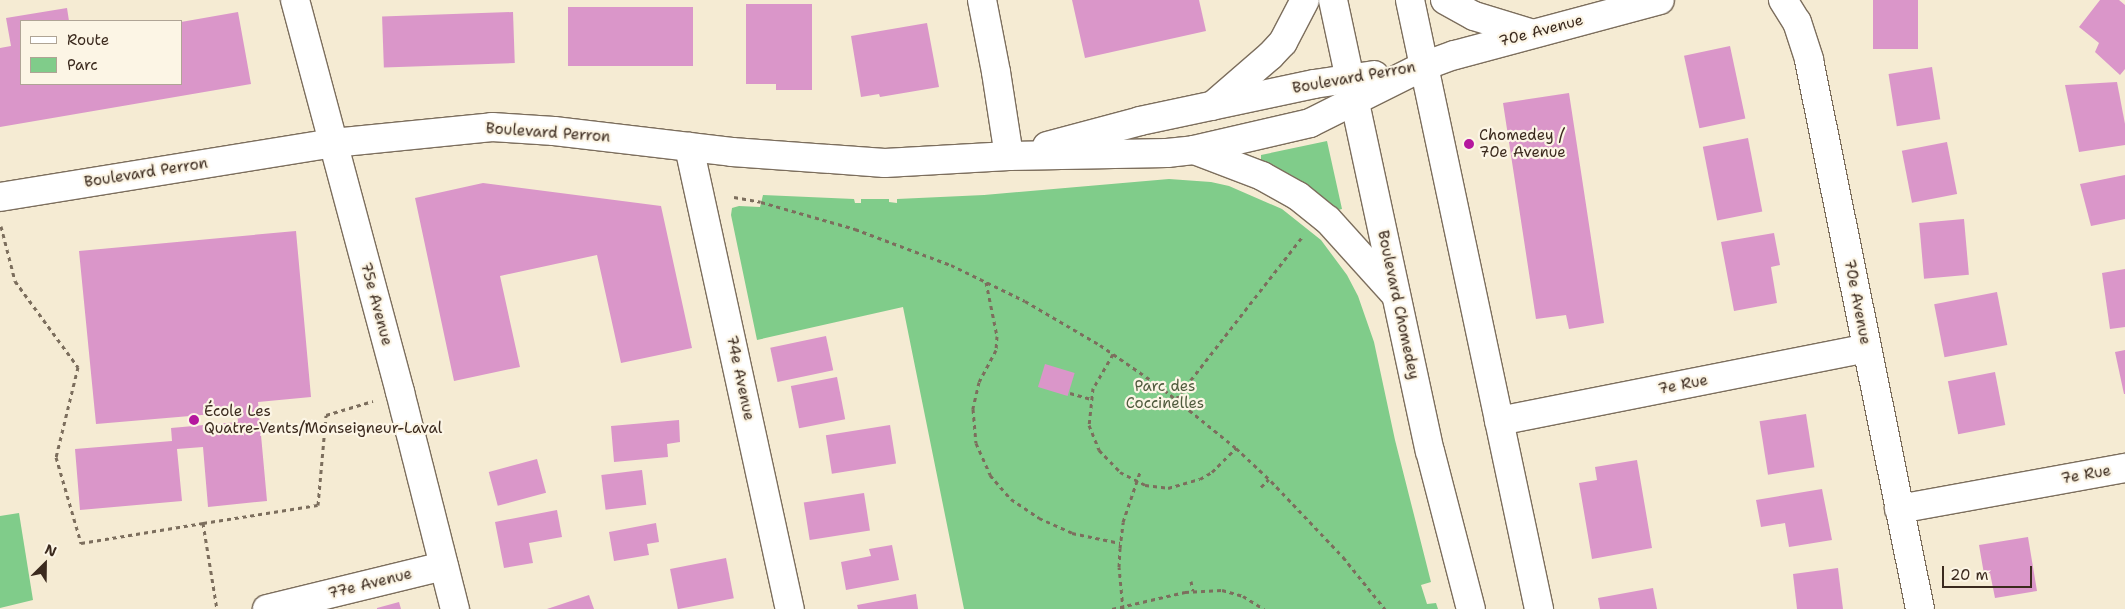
<!DOCTYPE html>
<meta charset="utf-8">
<style>
body{margin:0}
#map{position:relative;width:2125px;height:609px;overflow:hidden;background:#f5ebd3;font-family:"Shantell Sans",sans-serif}
div>[style]{position:absolute}
[style*='--x']{left:calc(var(--x)*1px);top:calc(var(--y)*1px);width:calc(var(--w)*1px);rotate:calc(var(--a)*1deg)}
.green>*{inset:0;background:#80cc8a}
.building>*{inset:0;background:#da96c9;transform-origin:0 0}
.path>*{height:3px;margin-top:-1.5px;transform-origin:0;background:repeating-linear-gradient(90deg,#7c6e5d 0 4px,transparent 0 8px)}
.roads{filter:drop-shadow(1px 0 #7c6e5d) drop-shadow(-1px 0 #7c6e5d) drop-shadow(0 1px #7c6e5d) drop-shadow(0 -1px #7c6e5d)}
.street>*{height:28px;margin:-14px;padding:0 14px;transform-origin:14px;border-radius:14px;background:#fff}
.secondary>*{height:28px;margin:-14px;padding:0 14px;transform-origin:14px;border-radius:14px;background:#fff}
.dots>*{width:14px;height:14px;translate:-50% -50%;box-sizing:border-box;border:2px solid #fcf5e5;border-radius:50%}
span{translate:-50% -50%;white-space:nowrap;text-align:center;line-height:1.15;-webkit-text-stroke:4.5px #fcf5e5;paint-order:stroke}
.street-label{font-size:15px;color:#3b2a1e}
.poi-label{font-size:15px;color:#3b2a1e}
.left{translate:0 -50%;text-align:left}
.park-label{font-size:15px;color:#505b3e}
.legend{position:absolute;left:20px;top:20px;width:162px;height:65px;box-sizing:border-box;background:#fcf5e5;border:1px solid #afa495;margin:0;padding:6px 9px;list-style:none;font-size:15px;color:#3b2a1e}
.legend li{display:flex;align-items:center;gap:10px;height:25px}
.legend b{width:25px;border:1px solid #afa495}
.north{position:absolute;left:20px;top:539px;width:50px;height:50px;-webkit-text-stroke:4px #fcf5e5;paint-order:stroke;rotate:23deg;font-size:14px;font-weight:700;line-height:20px;text-align:center;color:#3b2a1e}
.north::after{content:'';display:block;margin:auto;width:18px;height:22px;background:#3b2a1e;clip-path:polygon(50% 0,100% 100%,50% 72%,0 100%)}
.scale{position:absolute;left:1942px;top:566px;width:90px;height:22px;box-sizing:border-box;border:2px solid #3b2a1e;border-top:0;padding-left:6px;font-size:15px;line-height:18px;white-space:nowrap;color:#3b2a1e;-webkit-text-stroke:4px #fcf5e5;paint-order:stroke}
</style>
<div id="map">
<div class="green">
<div style="clip-path:polygon(1327px 141px,1342px 209px,1338px 210px,1293px 176px,1261px 161px,1261px 155px)"></div>
<div style="clip-path:polygon(1169px 179px,1211px 182px,1229px 186px,1282px 209px,1321px 240px,1347px 275px,1358px 296px,1374px 342px,1395px 440px,1431px 582px,1421px 585px,1427px 604px,1436px 603px,1438px 609px,964px 609px,903px 307px,757px 340px,731px 215px,732px 208px,739px 206px,760px 207px,763px 195px,854px 199px,855px 203px,861px 203px,861px 199px,889px 199px,889px 202px,897px 203px,897px 199px,984px 195px)"></div>
<div style="clip-path:polygon(19px 513px,33px 600px,0 608px,0 516px)"></div>
</div>
<div class="building">
<div style="clip-path:polygon(1072px 0,1199px 0,1206px 31px,1085px 58px)"></div>
<div style="left:1873px;top:0;width:45px;height:49px"></div>
<div style="clip-path:polygon(2100px 0,2119px 0,2125px 5px,2125px 69px,2120px 75px,2095px 52px,2099px 43px,2079px 27px)"></div>
<div style="clip-path:polygon(746px 4px,812px 4px,812px 90px,776px 90px,776px 84px,746px 84px)"></div>
<div style="left:568px;top:7px;width:125px;height:59px"></div>
<div style="clip-path:polygon(67px 8px,69px 21px,21px 21px,21px 84px,181px 84px,181px 22px,238px 12px,251px 84px,0 127px,0 48px,11px 46px,6px 18px)"></div>
<div style="left:513px;top:12px;width:51px;height:131px;rotate:88deg"></div>
<div style="clip-path:polygon(927px 23px,939px 87px,880px 97px,879px 94px,861px 97px,851px 36px)"></div>
<div style="left:1730px;top:46px;width:74px;height:47px;rotate:78deg"></div>
<div style="left:1932px;top:67px;width:53px;height:44px;rotate:81deg"></div>
<div style="clip-path:polygon(2117px 82px,2125px 124px,2125px 145px,2079px 152px,2065px 85px)"></div>
<div style="clip-path:polygon(1569px 93px,1604px 323px,1569px 329px,1566px 315px,1536px 319px,1503px 103px)"></div>
<div style="left:1748px;top:138px;width:75px;height:46px;rotate:79deg"></div>
<div style="left:1947px;top:142px;width:53px;height:46px;rotate:79deg"></div>
<div style="clip-path:polygon(2125px 175px,2125px 219px,2091px 226px,2080px 184px)"></div>
<div style="clip-path:polygon(483px 183px,661px 206px,692px 348px,621px 363px,597px 255px,500px 276px,520px 367px,454px 381px,415px 198px)"></div>
<div style="left:1964px;top:219px;width:56px;height:45px;rotate:85deg"></div>
<div style="clip-path:polygon(296px 231px,311px 397px,258px 402px,267px 501px,208px 507px,203px 447px,177px 449px,182px 501px,80px 510px,75px 449px,172px 441px,171px 428px,238px 422px,237px 412px,96px 424px,79px 251px)"></div>
<div style="clip-path:polygon(1774px 233px,1780px 265px,1771px 267px,1777px 303px,1734px 311px,1721px 242px)"></div>
<div style="clip-path:polygon(2125px 269px,2125px 327px,2110px 329px,2102px 273px)"></div>
<div style="left:1997px;top:292px;width:54px;height:64px;rotate:79deg"></div>
<div style="left:826px;top:336px;width:35px;height:57px;rotate:78deg"></div>
<div style="clip-path:polygon(2125px 350px,2125px 394px,2124px 394px,2115px 352px)"></div>
<div style="left:1045px;top:364px;width:31px;height:24px;rotate:17deg"></div>
<div style="left:1995px;top:372px;width:54px;height:48px;rotate:79deg"></div>
<div style="left:837px;top:377px;width:43px;height:47px;rotate:79deg"></div>
<div style="left:1806px;top:414px;width:54px;height:47px;rotate:81deg"></div>
<div style="clip-path:polygon(679px 420px,680px 442px,667px 444px,668px 457px,614px 462px,611px 426px)"></div>
<div style="left:890px;top:425px;width:39px;height:65px;rotate:81deg"></div>
<div style="left:537px;top:459px;width:35px;height:50px;rotate:75deg"></div>
<div style="clip-path:polygon(1637px 460px,1652px 548px,1592px 559px,1579px 483px,1597px 480px,1595px 467px)"></div>
<div style="left:642px;top:470px;width:35px;height:41px;rotate:83deg"></div>
<div style="clip-path:polygon(1822px 489px,1832px 540px,1789px 547px,1785px 523px,1761px 527px,1756px 500px)"></div>
<div style="left:864px;top:493px;width:38px;height:61px;rotate:81deg"></div>
<div style="clip-path:polygon(557px 510px,562px 537px,529px 543px,533px 563px,504px 568px,495px 522px)"></div>
<div style="clip-path:polygon(656px 523px,659px 542px,647px 544px,649px 555px,614px 561px,609px 532px)"></div>
<div style="clip-path:polygon(2028px 537px,2037px 591px,1995px 598px,1990px 573px,1984px 574px,1979px 545px)"></div>
<div style="clip-path:polygon(892px 545px,899px 580px,846px 590px,841px 562px,871px 556px,869px 549px)"></div>
<div style="left:726px;top:558px;width:41px;height:57px;rotate:79deg"></div>
<div style="clip-path:polygon(1838px 568px,1843px 609px,1797px 609px,1793px 574px)"></div>
<div style="clip-path:polygon(1653px 588px,1657px 609px,1600px 609px,1598px 598px)"></div>
<div style="clip-path:polygon(916px 594px,918px 609px,858px 609px,857px 605px)"></div>
<div style="clip-path:polygon(589px 595px,594px 609px,547px 609px)"></div>
<div style="clip-path:polygon(399px 602px,401px 609px,377px 609px,377px 608px)"></div>
</div>
<div class="path">
<div style="--x:734;--y:197;--w:27;--a:10"></div>
<div style="--x:761;--y:202;--w:98;--a:16"></div>
<div style="--x:855;--y:229;--w:103;--a:20.6"></div>
<div style="--x:951;--y:265;--w:82;--a:25.9"></div>
<div style="--x:1025;--y:301;--w:87;--a:30.4"></div>
<div style="--x:1100;--y:345;--w:70;--a:34.6"></div>
<div style="--x:1158;--y:385;--w:100;--a:38.9"></div>
<div style="--x:1236;--y:448;--w:48;--a:43.3"></div>
<div style="--x:1271;--y:481;--w:105;--a:46.5"></div>
<div style="--x:1343;--y:557;--w:67;--a:51.1"></div>
<div style="--x:1;--y:226;--w:57;--a:75.7"></div>
<div style="--x:15;--y:281;--w:107;--a:53.8"></div>
<div style="--x:78;--y:367;--w:93;--a:103.7"></div>
<div style="--x:56;--y:457;--w:90;--a:73.8"></div>
<div style="--x:81;--y:543;--w:124;--a:-9.3"></div>
<div style="--x:203;--y:523;--w:87;--a:80.8"></div>
<div style="--x:986;--y:282;--w:55;--a:78.5"></div>
<div style="--x:997;--y:336;--w:14;--a:94"></div>
<div style="--x:996;--y:350;--w:36;--a:118"></div>
<div style="--x:979;--y:382;--w:28;--a:103"></div>
<div style="--x:973;--y:409;--w:34;--a:85"></div>
<div style="--x:976;--y:443;--w:35;--a:66"></div>
<div style="--x:990;--y:475;--w:32;--a:49"></div>
<div style="--x:1011;--y:499;--w:34;--a:34"></div>
<div style="--x:1039;--y:518;--w:36;--a:24"></div>
<div style="--x:1072;--y:533;--w:49;--a:11.8"></div>
<div style="--x:1113;--y:354;--w:39;--a:120"></div>
<div style="--x:1093;--y:388;--w:37;--a:96"></div>
<div style="--x:1089;--y:425;--w:27;--a:68"></div>
<div style="--x:1099;--y:450;--w:30;--a:46"></div>
<div style="--x:1120;--y:472;--w:28;--a:27"></div>
<div style="--x:1145;--y:485;--w:23;--a:7"></div>
<div style="--x:1168;--y:488;--w:33;--a:-16"></div>
<div style="--x:1200;--y:479;--w:14;--a:-30"></div>
<div style="--x:1212;--y:472;--w:34;--a:-45"></div>
<div style="--x:1070;--y:393;--w:22;--a:16"></div>
<div style="--x:1176;--y:399;--w:207;--a:-52.1"></div>
<div style="--x:1261;--y:487;--w:11;--a:-45"></div>
<div style="--x:203;--y:523;--w:116;--a:-8.9"></div>
<div style="--x:318;--y:505;--w:90;--a:-84.9"></div>
<div style="--x:326;--y:415;--w:49;--a:-16.6"></div>
<div style="--x:1191;--y:581;--w:10;--a:79"></div>
<div style="--x:1112;--y:609;--w:75;--a:-13.1"></div>
<div style="--x:1185;--y:592;--w:37;--a:-3"></div>
<div style="--x:1222;--y:590;--w:22;--a:16"></div>
<div style="--x:1243;--y:596;--w:25;--a:32"></div>
<div style="--x:1123;--y:609;--w:42;--a:-95.4"></div>
<div style="--x:1119;--y:567;--w:19;--a:-87"></div>
<div style="--x:1120;--y:548;--w:26;--a:-83"></div>
<div style="--x:1123;--y:522;--w:53;--a:-71.2"></div>
</div>
<div class="roads">
<div class="street">
<div style="--x:295;--y:0;--w:406;--a:75"></div>
<div style="--x:400;--y:392;--w:224;--a:75.8"></div>
<div style="--x:982;--y:0;--w:73;--a:79"></div>
<div style="--x:996;--y:72;--w:85;--a:81.2"></div>
<div style="--x:1783;--y:0;--w:26;--a:58"></div>
<div style="--x:1797;--y:22;--w:40;--a:72"></div>
<div style="--x:1809;--y:60;--w:560;--a:78.57"></div>
<div style="--x:1047;--y:146;--w:96;--a:-15"></div>
<div style="--x:1140;--y:121;--w:178;--a:-12"></div>
<div style="--x:1314;--y:84;--w:61;--a:-8.5"></div>
<div style="--x:689;--y:147;--w:473;--a:77.7"></div>
<div style="--x:0;--y:197;--w:337;--a:-9.2"></div>
<div style="--x:333;--y:143;--w:160;--a:-5.7"></div>
<div style="--x:492;--y:127;--w:62;--a:3.7"></div>
<div style="--x:554;--y:131;--w:179;--a:6.7"></div>
<div style="--x:732;--y:152;--w:153;--a:4.1"></div>
<div style="--x:885;--y:163;--w:124;--a:-3.2"></div>
<div style="--x:1009;--y:156;--w:158;--a:-1.1"></div>
<div style="--x:1167;--y:153;--w:27;--a:-6"></div>
<div style="--x:1194;--y:150;--w:119;--a:-13.1"></div>
<div style="--x:1310;--y:123;--w:127;--a:-26.6"></div>
<div style="--x:1424;--y:66;--w:33;--a:-20"></div>
<div style="--x:1455;--y:55;--w:212;--a:-15"></div>
<div style="--x:1499;--y:421;--w:374;--a:-11.2"></div>
<div style="--x:1899;--y:509;--w:230;--a:-10.3"></div>
<div style="--x:267;--y:609;--w:182;--a:-13.7"></div>
</div>
<div class="secondary">
<div style="--x:1333;--y:0;--w:461;--a:77.9"></div>
<div style="--x:1430;--y:451;--w:163;--a:75.5"></div>
<div style="--x:1410;--y:0;--w:623;--a:78.04"></div>
<div style="--x:1445;--y:0;--w:33;--a:29"></div>
<div style="--x:1474;--y:16;--w:59;--a:16.9"></div>
<div style="--x:1212;--y:106;--w:77;--a:-40.8"></div>
<div style="--x:1270;--y:56;--w:19;--a:-47"></div>
<div style="--x:1283;--y:42;--w:47;--a:-62.4"></div>
<div style="--x:1194;--y:150;--w:73;--a:20.9"></div>
<div style="--x:1262;--y:176;--w:41;--a:29.1"></div>
<div style="--x:1298;--y:196;--w:38;--a:39"></div>
<div style="--x:1328;--y:220;--w:97;--a:47.9"></div>
</div>
</div>
<div class="dots">
<div style="left:1469px;top:144px;background:#b5179e"></div>
<div style="left:194px;top:420px;background:#b5179e"></div>
</div>
<div class="street-label">
<span style="left:1541px;top:31px;rotate:-15deg">70e Avenue</span>
<span style="left:1354px;top:78px;rotate:-10deg">Boulevard Perron</span>
<span style="left:548px;top:133px;rotate:4deg">Boulevard Perron</span>
<span style="left:146px;top:173px;rotate:-9deg">Boulevard Perron</span>
<span style="left:1857px;top:302px;rotate:79deg">70e Avenue</span>
<span style="left:376px;top:304px;rotate:75deg">75e Avenue</span>
<span style="left:1398px;top:305px;rotate:78deg">Boulevard Chomedey</span>
<span style="left:740px;top:378px;rotate:78deg">74e Avenue</span>
<span style="left:1683px;top:385px;rotate:-11deg">7e Rue</span>
<span style="left:2086px;top:475px;rotate:-10deg">7e Rue</span>
<span style="left:370px;top:584px;rotate:-14deg">77e Avenue</span>
</div>
<div class="poi-label">
<span class="left" style="left:1479px;top:144px">Chomedey /<br>70e Avenue</span>
<span class="left" style="left:204px;top:420px">École Les<br>Quatre-Vents/Monseigneur-Laval</span>
</div>
<div class="park-label">
<span style="left:1165px;top:395px">Parc des<br>Coccinelles</span>
</div>
<ul class="legend">
<li><b style="height:6px;background:#fff"></b>Route</li>
<li><b style="height:14px;background:#80cc8a"></b>Parc</li>
</ul>
<div class="north">N</div>
<div class="scale">20 m</div>
</div>
